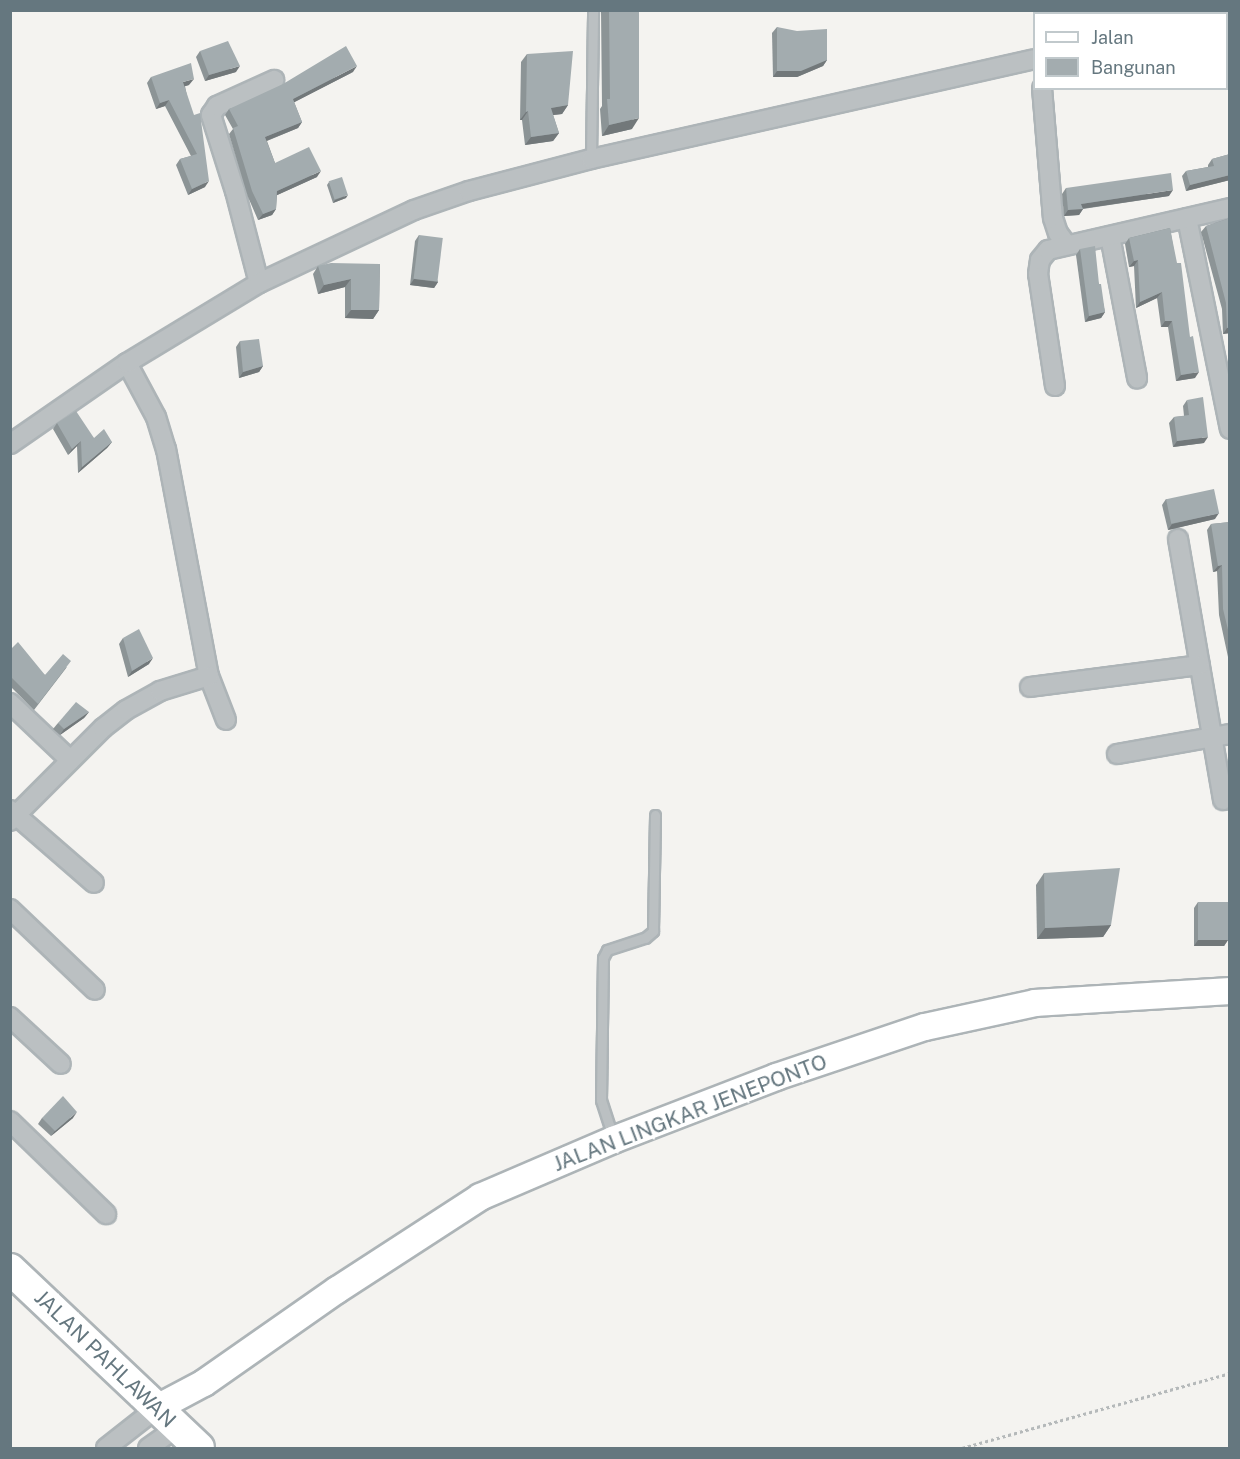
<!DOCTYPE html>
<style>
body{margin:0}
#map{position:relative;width:1240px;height:1459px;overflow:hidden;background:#f4f3f0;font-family:"Public Sans",sans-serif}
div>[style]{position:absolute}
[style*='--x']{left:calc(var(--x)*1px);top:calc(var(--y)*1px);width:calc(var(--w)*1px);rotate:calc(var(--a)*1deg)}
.path>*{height:3px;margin-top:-1.5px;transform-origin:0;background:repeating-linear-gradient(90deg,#b5b9ba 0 3px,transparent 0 6px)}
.roads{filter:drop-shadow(2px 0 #adb4b7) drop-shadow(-2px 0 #adb4b7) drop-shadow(0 2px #adb4b7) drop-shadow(0 -2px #adb4b7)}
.service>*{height:9px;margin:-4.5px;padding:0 4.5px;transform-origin:4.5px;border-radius:4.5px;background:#bbc0c2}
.minor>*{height:18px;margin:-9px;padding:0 9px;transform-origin:9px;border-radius:9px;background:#bbc0c2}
.secondary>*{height:26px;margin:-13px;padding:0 13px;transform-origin:13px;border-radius:13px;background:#fff}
.trunk>*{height:30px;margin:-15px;padding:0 15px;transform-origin:15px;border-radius:15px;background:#fff}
.wall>*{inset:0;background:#8c9496}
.shaded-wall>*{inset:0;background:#72787a}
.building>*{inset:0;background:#a3acaf;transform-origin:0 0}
span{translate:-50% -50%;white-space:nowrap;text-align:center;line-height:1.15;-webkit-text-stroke:6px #fff;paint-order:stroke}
.street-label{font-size:21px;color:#65777f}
.frame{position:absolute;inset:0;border:12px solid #65777f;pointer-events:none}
.legend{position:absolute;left:1033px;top:12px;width:195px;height:78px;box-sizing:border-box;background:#fff;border:2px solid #c1c9cc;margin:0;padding:8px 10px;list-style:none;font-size:18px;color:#65777f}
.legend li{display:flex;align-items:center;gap:12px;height:30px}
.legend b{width:30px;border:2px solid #c1c9cc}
</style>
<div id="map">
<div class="path">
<div style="--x:962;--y:1448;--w:278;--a:-15.6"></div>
</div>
<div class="roads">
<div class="service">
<div style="--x:591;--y:159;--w:149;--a:-89.2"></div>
<div style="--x:613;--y:1137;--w:39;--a:-108"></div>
<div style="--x:601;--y:1100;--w:142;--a:-89.2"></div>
<div style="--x:603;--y:958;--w:9;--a:-63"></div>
<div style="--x:607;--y:950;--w:40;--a:-18"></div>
<div style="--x:645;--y:938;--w:11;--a:-41"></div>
<div style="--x:653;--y:931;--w:116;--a:-89"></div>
</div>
<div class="minor">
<div style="--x:1226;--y:17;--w:14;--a:73"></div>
<div style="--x:1042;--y:88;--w:130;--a:85.2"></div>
<div style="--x:1053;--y:218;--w:16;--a:72"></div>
<div style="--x:1058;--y:233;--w:14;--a:54"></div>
<div style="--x:1187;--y:218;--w:215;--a:78.5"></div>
<div style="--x:1110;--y:236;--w:145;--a:79.2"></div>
<div style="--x:259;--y:283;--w:95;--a:-104.6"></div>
<div style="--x:235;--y:191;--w:80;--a:-107.5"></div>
<div style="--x:211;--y:115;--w:11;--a:-56"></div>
<div style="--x:217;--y:106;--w:63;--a:-24.5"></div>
<div style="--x:127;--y:363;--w:61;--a:61.8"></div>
<div style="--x:156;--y:417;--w:34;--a:73"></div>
<div style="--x:166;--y:449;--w:231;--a:79.3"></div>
<div style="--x:209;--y:676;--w:47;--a:68.9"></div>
<div style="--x:1055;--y:386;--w:113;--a:-98.6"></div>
<div style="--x:1038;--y:274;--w:14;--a:-82"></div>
<div style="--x:1040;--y:260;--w:13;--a:-51"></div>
<div style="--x:1048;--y:250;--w:187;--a:-13"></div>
<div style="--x:10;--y:444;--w:142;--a:-34.7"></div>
<div style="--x:127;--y:363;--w:154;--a:-31.2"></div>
<div style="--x:259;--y:283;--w:171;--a:-25.2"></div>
<div style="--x:414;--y:210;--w:58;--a:-19.1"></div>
<div style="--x:469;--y:191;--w:126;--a:-14.7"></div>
<div style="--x:591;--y:159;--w:454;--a:-12.7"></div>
<div style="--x:1178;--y:539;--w:265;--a:80.2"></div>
<div style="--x:1030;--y:687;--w:171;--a:-7.4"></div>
<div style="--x:10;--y:703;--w:83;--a:43.5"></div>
<div style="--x:1117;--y:754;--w:115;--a:-10"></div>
<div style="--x:10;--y:810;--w:111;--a:41"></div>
<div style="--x:10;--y:821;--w:132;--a:-45"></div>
<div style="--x:103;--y:728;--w:29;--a:-38"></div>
<div style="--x:126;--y:710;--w:39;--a:-29"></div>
<div style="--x:160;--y:691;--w:51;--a:-17"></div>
<div style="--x:10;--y:909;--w:117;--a:43.6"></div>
<div style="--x:10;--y:1017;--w:69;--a:42.7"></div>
<div style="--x:10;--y:1121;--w:134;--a:44.1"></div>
<div style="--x:106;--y:1448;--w:65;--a:-38.1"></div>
<div style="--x:148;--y:1448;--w:35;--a:-35"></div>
</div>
<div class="secondary">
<div style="--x:157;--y:1408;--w:53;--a:-28"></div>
<div style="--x:204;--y:1383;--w:162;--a:-35"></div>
<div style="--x:337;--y:1290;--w:171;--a:-33"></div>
<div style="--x:480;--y:1197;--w:145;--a:-23.2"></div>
<div style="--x:613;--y:1140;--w:175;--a:-21.1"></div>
<div style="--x:776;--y:1077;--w:157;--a:-18.6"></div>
<div style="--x:925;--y:1027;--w:113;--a:-12.3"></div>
<div style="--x:1035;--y:1003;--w:195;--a:-3.5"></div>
</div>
<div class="trunk">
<div style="--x:10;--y:1269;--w:260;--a:43.4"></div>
</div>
</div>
<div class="wall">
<div style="clip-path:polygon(601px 10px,639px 10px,632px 129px,602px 136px,600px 109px,602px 106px)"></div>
<div style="clip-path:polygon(777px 27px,827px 60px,823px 66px,797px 77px,773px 77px,772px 33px)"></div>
<div style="clip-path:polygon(200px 51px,236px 72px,205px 81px,196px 57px)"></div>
<div style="clip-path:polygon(527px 54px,568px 105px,562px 114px,553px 115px,559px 133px,553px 141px,525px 145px,522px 120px,520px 120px,521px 62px)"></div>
<div style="clip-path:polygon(353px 72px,294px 102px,302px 122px,298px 128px,267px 141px,275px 163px,317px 177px,277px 195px,276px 209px,272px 215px,258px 220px,248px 197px,229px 134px,233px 129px,225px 115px,229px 109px)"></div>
<div style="clip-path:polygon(151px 77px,189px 85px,185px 86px,205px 187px,188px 195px,176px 165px,180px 159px,191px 156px,165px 106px,156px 109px,147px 83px)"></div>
<div style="clip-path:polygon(1230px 154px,1230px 180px,1186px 191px,1182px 176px,1186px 171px,1208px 167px,1208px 165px,1212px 159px)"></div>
<div style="clip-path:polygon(329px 182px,346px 198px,333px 203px,327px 185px)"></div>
<div style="clip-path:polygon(1066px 188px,1169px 196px,1083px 209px,1079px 215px,1064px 216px,1062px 194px)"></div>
<div style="clip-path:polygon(1230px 218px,1230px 333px,1223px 334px,1222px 309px,1201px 232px,1206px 226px)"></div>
<div style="clip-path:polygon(1170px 228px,1195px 378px,1176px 381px,1168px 327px,1161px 327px,1157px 298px,1136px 308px,1134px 266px,1129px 267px,1125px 244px,1129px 238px)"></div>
<div style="clip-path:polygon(419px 235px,438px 282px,434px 288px,410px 285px,415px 241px)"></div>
<div style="clip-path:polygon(1080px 249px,1099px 284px,1105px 312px,1101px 318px,1085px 322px,1076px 255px)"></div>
<div style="clip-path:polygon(380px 264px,379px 310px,373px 319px,345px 318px,345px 287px,318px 294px,313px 274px,318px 266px)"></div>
<div style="clip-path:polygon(1230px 340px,1230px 355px,1228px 342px)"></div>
<div style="clip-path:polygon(240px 341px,263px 366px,259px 372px,239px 378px,236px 347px)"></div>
<div style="clip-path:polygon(1187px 400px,1204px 443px,1173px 447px,1169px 423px,1174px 417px,1184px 416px,1183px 406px)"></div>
<div style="clip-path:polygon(57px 423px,94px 438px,112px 442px,107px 448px,78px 473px,77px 446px,68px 455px,53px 429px)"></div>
<div style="clip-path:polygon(1166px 499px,1215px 519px,1168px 530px,1162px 505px)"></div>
<div style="clip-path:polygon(1230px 522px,1230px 656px,1228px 657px,1219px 615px,1217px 571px,1213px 572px,1207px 530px,1211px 524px)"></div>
<div style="clip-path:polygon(123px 638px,149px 664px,128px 677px,119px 644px)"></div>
<div style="clip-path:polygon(10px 650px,45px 675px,67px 667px,34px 710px,10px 686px)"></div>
<div style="clip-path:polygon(89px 712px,84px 718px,60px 735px,53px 729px,58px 723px)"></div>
<div style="clip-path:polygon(1044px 873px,1111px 925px,1103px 937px,1037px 939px,1036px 885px)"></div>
<div style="clip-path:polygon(1198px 902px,1228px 940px,1224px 946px,1194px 946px,1194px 908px)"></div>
<div style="clip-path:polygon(42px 1118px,73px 1118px,51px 1136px,38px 1124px)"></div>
</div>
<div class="shaded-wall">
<div style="clip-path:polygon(827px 60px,823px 66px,797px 77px,773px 77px,777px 71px)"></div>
<div style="clip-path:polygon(240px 66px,236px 72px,205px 81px,209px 75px)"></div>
<div style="clip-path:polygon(357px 66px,353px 72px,289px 105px,293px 99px)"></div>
<div style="clip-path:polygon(194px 79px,189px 85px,179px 88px,183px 82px)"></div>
<div style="clip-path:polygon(169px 100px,165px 106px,156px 109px,160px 103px)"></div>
<div style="clip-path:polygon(568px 105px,562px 114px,545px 116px,551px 108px)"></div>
<div style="clip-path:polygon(528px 111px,522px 120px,520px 120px,526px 112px)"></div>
<div style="clip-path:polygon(639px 118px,632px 129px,602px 136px,609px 125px)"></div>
<div style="clip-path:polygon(302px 122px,298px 128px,261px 143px,265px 137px)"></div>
<div style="clip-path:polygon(559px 133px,553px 141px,525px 145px,531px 137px)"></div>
<div style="clip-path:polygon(321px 171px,317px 177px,273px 197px,277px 191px)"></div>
<div style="clip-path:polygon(1230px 175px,1230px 180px,1186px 191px,1190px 185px)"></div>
<div style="clip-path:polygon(209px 181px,205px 187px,188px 195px,192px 189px)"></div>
<div style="clip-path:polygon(1173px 190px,1169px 196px,1080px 209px,1083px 209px,1079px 215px,1064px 216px,1068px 210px,1081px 204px)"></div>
<div style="clip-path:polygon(348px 195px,346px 198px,333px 203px,335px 200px)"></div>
<div style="clip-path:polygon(276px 209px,272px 215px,258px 220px,263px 214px)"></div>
<div style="clip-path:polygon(1138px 260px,1134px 266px,1129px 267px,1134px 261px)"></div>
<div style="clip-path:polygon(351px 279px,345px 287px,318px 294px,324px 285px)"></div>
<div style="clip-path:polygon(414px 279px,438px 282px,434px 288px,410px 285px)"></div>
<div style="clip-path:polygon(1162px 292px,1157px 298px,1136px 308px,1140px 302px)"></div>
<div style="clip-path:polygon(351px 310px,379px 310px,373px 319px,345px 318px)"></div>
<div style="clip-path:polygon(1105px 312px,1101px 318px,1085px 322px,1089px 316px)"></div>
<div style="clip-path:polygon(1165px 321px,1172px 321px,1168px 327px,1161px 327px)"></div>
<div style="clip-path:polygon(1230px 327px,1230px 333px,1223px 334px,1227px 328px)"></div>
<div style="clip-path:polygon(263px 366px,259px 372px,239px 378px,243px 372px)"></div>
<div style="clip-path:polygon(1199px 372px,1195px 378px,1176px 381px,1181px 375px)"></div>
<div style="clip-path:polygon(1208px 437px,1204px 443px,1173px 447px,1177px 441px)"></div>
<div style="clip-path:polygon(81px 441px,77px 446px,68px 455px,72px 449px)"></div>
<div style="clip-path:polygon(112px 442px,107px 448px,78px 473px,82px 467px)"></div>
<div style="clip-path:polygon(1219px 513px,1215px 519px,1168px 530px,1172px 524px)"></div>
<div style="clip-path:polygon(1222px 565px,1217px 571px,1213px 572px,1218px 566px)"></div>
<div style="clip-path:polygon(153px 658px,149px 664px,128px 677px,132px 671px)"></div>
<div style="clip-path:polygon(89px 712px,84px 718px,60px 735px,64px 729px)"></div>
<div style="clip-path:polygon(1111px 925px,1103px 937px,1037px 939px,1045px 928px)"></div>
<div style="clip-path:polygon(1198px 940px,1228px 940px,1224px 946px,1194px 946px)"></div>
<div style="clip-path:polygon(77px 1112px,73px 1118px,51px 1136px,55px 1131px)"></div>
</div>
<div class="building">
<div style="clip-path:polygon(609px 10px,639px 10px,639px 118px,609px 125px,607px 99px,610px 99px)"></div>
<div style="clip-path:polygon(777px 27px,797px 31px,827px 29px,827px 60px,801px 71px,777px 71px)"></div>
<div style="clip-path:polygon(228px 41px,240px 66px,209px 75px,200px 51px)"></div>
<div style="clip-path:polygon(346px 46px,357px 66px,293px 99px,302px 122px,265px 137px,275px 163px,309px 147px,321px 171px,277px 191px,276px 209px,263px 214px,252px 191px,233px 128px,238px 126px,229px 109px,283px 84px)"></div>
<div style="clip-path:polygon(573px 51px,568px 105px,551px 108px,559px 133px,531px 137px,528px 111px,526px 112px,527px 54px)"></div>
<div style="clip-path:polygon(191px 63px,194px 79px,183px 82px,194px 115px,200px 113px,209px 181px,192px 189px,180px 159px,197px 154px,169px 100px,160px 103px,151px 77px)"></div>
<div style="clip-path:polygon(1230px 154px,1230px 175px,1190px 185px,1186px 171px,1214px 166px,1212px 159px)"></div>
<div style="clip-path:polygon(1171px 173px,1173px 190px,1081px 204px,1083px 209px,1068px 210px,1066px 188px)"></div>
<div style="left:342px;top:177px;width:19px;height:14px;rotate:72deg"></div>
<div style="clip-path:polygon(1230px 218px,1230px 327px,1227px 328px,1226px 303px,1206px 226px)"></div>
<div style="clip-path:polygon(1170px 228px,1177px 263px,1181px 263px,1190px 337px,1193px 336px,1199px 372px,1181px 375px,1172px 321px,1165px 321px,1162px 292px,1140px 302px,1138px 260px,1134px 261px,1129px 238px)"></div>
<div style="left:419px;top:235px;width:24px;height:44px;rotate:7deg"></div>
<div style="clip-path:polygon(1095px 246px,1099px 284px,1101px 284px,1105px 312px,1089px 316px,1080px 249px)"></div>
<div style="clip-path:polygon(331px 263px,380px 264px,379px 310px,351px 310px,351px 279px,324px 285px,318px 266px)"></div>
<div style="clip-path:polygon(259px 339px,263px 366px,243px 372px,240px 341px)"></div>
<div style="clip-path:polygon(1203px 397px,1208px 437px,1177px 441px,1174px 417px,1189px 415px,1187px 400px)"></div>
<div style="clip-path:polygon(76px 411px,94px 438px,104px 429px,112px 442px,82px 467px,81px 441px,72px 449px,57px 423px)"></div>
<div style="left:1214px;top:489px;width:25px;height:49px;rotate:78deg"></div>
<div style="clip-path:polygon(1230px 522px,1230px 638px,1223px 609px,1222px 565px,1218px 566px,1211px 524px)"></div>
<div style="clip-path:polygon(139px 629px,153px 658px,132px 671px,123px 638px)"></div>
<div style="clip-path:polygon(18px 642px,45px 675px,63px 654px,71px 661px,38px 704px,10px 676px,10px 650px)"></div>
<div style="clip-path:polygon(76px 702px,89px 712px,64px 729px,58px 723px)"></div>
<div style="clip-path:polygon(1120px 868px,1111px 925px,1045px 928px,1044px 873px)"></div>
<div style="left:1198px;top:902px;width:30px;height:38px"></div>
<div style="clip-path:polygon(63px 1096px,77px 1112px,55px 1131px,42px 1118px)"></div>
</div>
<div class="street-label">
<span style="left:690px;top:1113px;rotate:-21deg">JALAN LINGKAR JENEPONTO</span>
<span style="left:105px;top:1359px;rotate:44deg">JALAN PAHLAWAN</span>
</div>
<div class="frame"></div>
<ul class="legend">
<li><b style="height:8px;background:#fff"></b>Jalan</li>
<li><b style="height:16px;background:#a3acaf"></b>Bangunan</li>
</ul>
</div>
